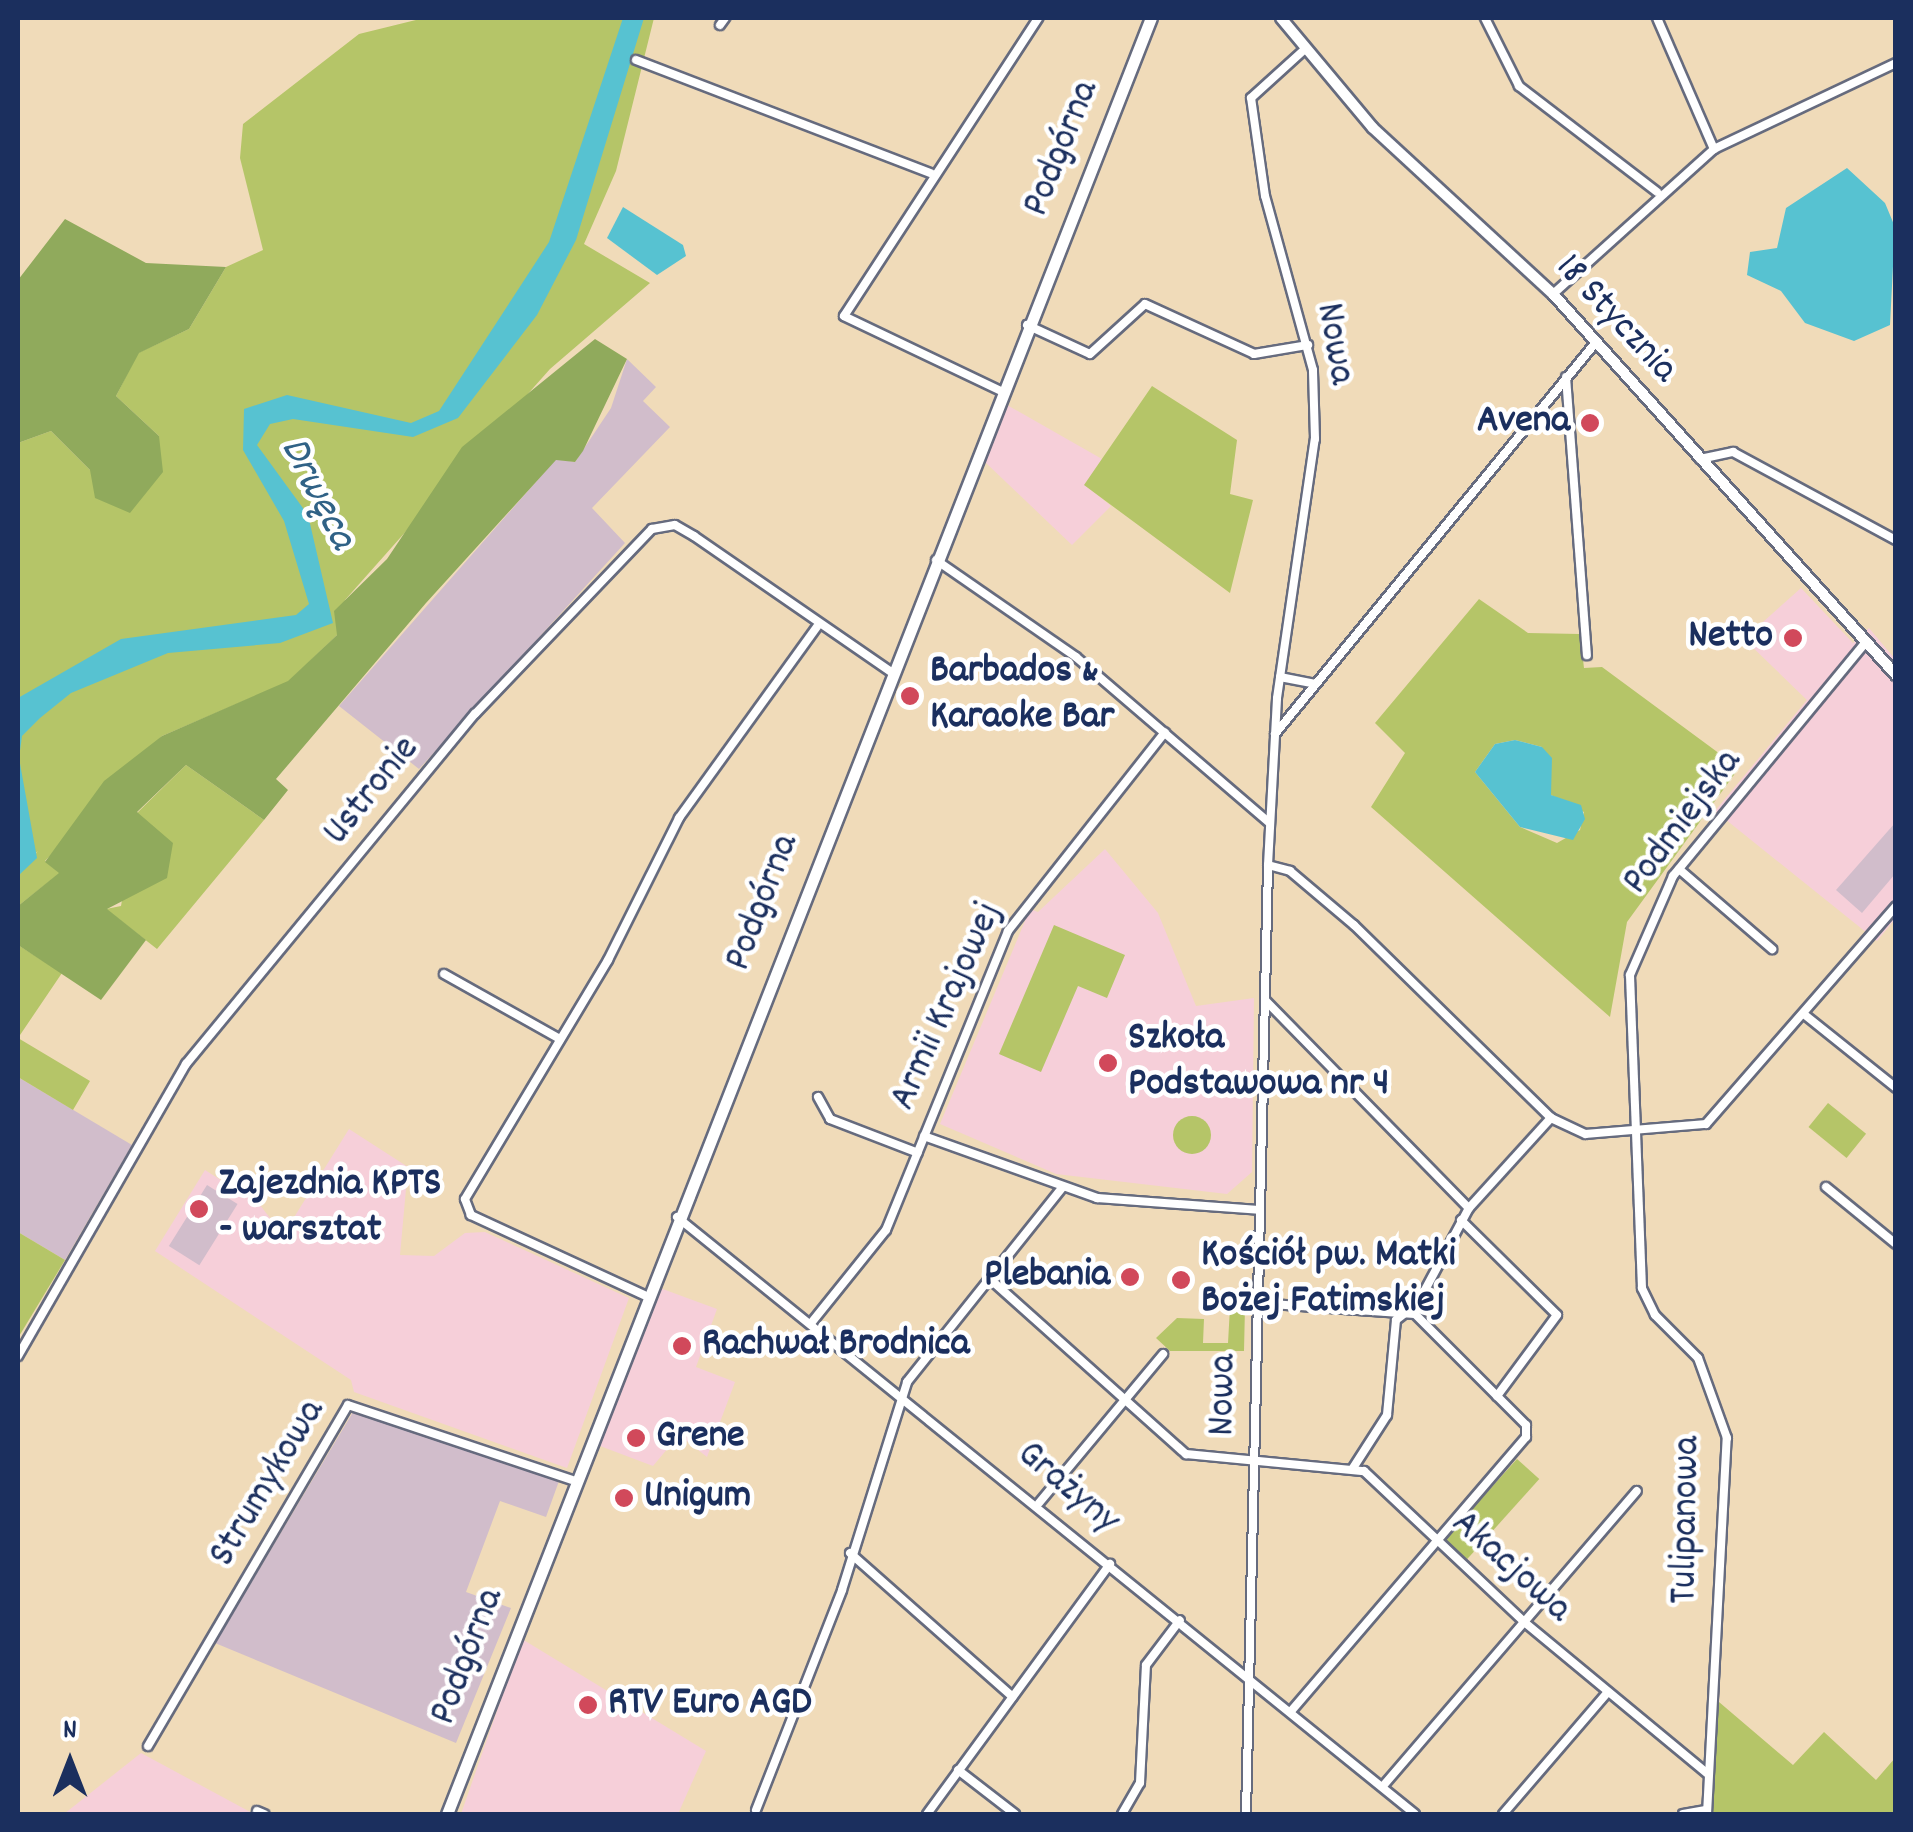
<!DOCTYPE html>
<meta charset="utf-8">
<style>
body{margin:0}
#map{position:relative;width:1913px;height:1832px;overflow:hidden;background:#f0dbb9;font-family:Dekko,sans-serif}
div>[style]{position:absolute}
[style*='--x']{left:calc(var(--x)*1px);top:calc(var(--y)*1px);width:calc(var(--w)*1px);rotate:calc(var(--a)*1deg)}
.built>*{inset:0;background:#f6cfd9}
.industrial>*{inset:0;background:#d1bdcb;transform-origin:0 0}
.green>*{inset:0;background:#b5c568;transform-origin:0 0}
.round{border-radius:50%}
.forest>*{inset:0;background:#90aa5c}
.water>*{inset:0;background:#57c2d1}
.roads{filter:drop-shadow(2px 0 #666b7e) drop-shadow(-2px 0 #666b7e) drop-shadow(0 2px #666b7e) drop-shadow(0 -2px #666b7e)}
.minor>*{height:8px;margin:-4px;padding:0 4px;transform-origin:4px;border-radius:4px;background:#fff}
.tertiary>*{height:10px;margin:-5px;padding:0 5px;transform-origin:5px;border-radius:5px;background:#fff}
.secondary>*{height:11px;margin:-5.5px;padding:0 5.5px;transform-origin:5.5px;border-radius:5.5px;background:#fff}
.dots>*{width:28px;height:28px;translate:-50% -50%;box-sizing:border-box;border:5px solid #fff;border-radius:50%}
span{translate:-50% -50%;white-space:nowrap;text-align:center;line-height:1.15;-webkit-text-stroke:9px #fff;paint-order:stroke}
.street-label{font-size:40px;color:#1b2f5e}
.poi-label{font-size:40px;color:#1b2f5e;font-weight:700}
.right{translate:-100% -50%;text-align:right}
.left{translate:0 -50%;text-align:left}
.water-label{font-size:42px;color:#306286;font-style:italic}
.frame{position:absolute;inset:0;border:20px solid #1b2f5e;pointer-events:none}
.north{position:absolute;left:20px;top:1712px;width:100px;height:100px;-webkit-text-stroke:8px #fff;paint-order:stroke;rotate:0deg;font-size:28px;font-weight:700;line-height:40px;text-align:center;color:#1b2f5e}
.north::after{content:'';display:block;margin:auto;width:35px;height:45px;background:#1b2f5e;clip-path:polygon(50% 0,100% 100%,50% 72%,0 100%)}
</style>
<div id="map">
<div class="built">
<div style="clip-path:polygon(1007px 405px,1102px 459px,1085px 485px,1111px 506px,1072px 545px,985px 462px)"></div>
<div style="clip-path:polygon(1801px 588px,1853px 643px,1869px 628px,1895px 659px,1895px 919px,1877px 941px,1715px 811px,1807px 700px,1744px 639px)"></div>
<div style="clip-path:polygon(1105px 849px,1158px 913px,1196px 1006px,1254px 998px,1252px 1172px,1227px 1194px,1056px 1174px,940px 1124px,1030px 909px,1038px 912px)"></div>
<div style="clip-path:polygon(349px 1129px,408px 1167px,400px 1255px,434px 1256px,465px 1233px,485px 1232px,629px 1298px,567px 1468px,354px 1392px,351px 1380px,155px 1251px,205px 1170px,260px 1205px,283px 1235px)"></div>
<div style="clip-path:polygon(660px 1288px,717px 1309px,696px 1367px,735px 1382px,707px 1457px,679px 1435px,653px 1466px,600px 1446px)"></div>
<div style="clip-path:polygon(522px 1639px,706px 1751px,678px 1814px,461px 1814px)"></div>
<div style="clip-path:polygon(141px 1753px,254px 1814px,64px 1814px)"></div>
</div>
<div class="industrial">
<div style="clip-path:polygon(627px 359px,656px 387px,643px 401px,670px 427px,592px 508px,625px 543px,419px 769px,339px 706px,556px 459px,575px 462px,611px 408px)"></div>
<div style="clip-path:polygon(1895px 823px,1895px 874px,1862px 913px,1836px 890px)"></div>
<div style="clip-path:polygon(18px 1077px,132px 1145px,65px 1260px,18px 1232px)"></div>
<div style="left:207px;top:1185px;width:36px;height:72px;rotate:32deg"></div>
<div style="clip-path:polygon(356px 1407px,559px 1481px,546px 1517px,500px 1501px,466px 1592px,511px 1608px,456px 1743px,215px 1643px)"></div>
</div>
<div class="green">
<div style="clip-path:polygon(424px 18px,654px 18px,616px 171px,584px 244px,650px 283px,550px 369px,345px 600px,337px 635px,288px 682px,162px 736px,45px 861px,60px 873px,18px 906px,18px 876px,38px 851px,18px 870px,18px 443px,51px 431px,90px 470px,159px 436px,116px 396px,138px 353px,189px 329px,226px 267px,263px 250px,240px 158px,243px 124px,359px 34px)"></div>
<div style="clip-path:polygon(1152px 386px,1237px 440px,1230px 494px,1253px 500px,1230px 593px,1084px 485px)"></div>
<div style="clip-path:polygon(evenodd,1479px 599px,1528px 633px,1580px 634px,1584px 668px,1602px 667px,1739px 768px,1627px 922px,1610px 1017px,1371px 807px,1405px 753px,1375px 723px,1479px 599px,1515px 740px,1542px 747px,1551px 795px,1584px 812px,1580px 830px,1557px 843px,1520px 827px,1475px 772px,1495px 744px,1515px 740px)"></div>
<div style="clip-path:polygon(186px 765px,264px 820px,157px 949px,106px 909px,121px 906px,137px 813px)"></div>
<div style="clip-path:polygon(1054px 925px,1125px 955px,1107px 998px,1078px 986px,1041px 1072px,999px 1054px)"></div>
<div style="clip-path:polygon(18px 945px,62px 973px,18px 1038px,90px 1081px,73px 1110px,18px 1077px)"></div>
<div style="left:1828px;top:1103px;width:49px;height:31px;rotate:39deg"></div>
<div class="round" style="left:1173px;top:1116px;width:38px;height:38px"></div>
<div style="clip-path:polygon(18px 1232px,65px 1260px,18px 1338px)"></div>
<div style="clip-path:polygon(1230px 1307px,1245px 1307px,1244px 1351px,1170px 1351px,1156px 1338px,1177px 1318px,1204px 1319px,1203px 1343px,1228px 1343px)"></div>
<div style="left:1517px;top:1459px;width:30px;height:108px;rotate:42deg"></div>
<div style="clip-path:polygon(1719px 1702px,1793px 1765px,1824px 1732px,1876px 1780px,1895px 1758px,1895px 1814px,1711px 1814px)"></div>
</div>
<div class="forest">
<div style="clip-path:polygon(65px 219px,146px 263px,226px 267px,189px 329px,139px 353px,116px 396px,159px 436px,163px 472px,130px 513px,95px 498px,90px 470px,51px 431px,18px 443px,18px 280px)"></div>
<div style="clip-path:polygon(595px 339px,627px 359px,583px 451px,575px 462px,556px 460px,426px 603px,276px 779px,288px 790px,264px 820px,186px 765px,137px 812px,173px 843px,167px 878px,107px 909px,146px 940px,101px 1000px,18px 945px,18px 906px,59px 873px,45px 862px,104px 781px,162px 736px,288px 681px,337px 635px,334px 611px,387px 559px,462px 447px)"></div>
</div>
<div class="water">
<div style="clip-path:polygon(623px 18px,644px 18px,576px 240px,537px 315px,458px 418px,413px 437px,293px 419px,270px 424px,257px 445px,308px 515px,333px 623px,280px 643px,168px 653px,71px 693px,40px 718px,22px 736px,19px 758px,37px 858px,18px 876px,18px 698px,121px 639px,296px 615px,309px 604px,284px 521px,243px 450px,244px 409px,287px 395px,411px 423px,439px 411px,549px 242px)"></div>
<div style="clip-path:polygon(1847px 168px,1885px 203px,1895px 227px,1890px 325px,1854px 341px,1805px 323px,1781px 291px,1747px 275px,1750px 252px,1777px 248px,1786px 208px)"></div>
<div style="clip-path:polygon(623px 207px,683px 245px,686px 256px,657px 275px,607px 238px)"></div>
<div style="clip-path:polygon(1515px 740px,1542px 747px,1552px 758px,1551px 795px,1581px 805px,1585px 819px,1573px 840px,1520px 827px,1475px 772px,1495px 744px)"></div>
</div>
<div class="roads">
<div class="minor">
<div style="--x:1485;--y:18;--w:76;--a:63.4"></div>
<div style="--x:1519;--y:86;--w:174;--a:37.5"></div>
<div style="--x:1657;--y:18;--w:143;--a:66.5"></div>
<div style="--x:720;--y:25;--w:9;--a:-54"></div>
<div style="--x:636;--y:60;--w:316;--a:21"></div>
<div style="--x:1553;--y:294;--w:217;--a:-42"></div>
<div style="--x:1714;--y:149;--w:201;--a:-25.3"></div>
<div style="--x:1027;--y:325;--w:69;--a:24.7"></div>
<div style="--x:1090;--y:354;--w:74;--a:-42.3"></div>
<div style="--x:1145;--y:304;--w:120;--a:24.6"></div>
<div style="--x:1254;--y:354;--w:55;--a:-9.5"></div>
<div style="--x:1566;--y:377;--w:279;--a:85.7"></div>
<div style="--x:1001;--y:391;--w:174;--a:-154.5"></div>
<div style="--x:844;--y:316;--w:356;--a:-56.9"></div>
<div style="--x:1700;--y:459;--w:34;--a:-12"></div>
<div style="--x:1733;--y:452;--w:185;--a:28.4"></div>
<div style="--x:936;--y:560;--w:170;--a:34.7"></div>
<div style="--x:1076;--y:657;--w:255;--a:40.6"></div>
<div style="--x:1280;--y:677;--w:36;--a:11"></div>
<div style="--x:1275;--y:734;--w:508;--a:-50.67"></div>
<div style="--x:1268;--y:865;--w:23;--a:15"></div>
<div style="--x:1290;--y:871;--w:84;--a:40.2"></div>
<div style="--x:1354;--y:925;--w:276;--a:44.4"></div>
<div style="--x:1551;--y:1118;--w:38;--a:25"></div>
<div style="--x:1586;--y:1134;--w:120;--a:-4.8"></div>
<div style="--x:1706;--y:1124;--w:289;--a:-48.9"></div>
<div style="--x:1679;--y:869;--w:123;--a:40.7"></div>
<div style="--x:444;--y:974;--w:133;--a:29.3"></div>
<div style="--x:1266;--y:1001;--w:290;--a:45.6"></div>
<div style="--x:1805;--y:1015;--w:117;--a:38.7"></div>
<div style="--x:818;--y:1097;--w:25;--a:61"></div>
<div style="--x:830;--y:1119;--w:94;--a:21.1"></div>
<div style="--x:924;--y:1136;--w:184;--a:19.7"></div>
<div style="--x:1097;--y:1198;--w:162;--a:4.2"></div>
<div style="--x:1826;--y:1187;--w:90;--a:39.2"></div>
<div style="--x:677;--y:1217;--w:949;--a:38.97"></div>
<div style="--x:1461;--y:1220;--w:135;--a:44.7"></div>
<div style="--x:1557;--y:1315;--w:101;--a:126.5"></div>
<div style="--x:990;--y:1279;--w:263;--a:41.8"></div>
<div style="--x:1186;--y:1454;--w:179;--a:5.5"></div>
<div style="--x:1364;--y:1471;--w:219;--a:43.3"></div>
<div style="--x:1523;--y:1621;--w:239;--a:39.6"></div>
<div style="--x:644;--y:1295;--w:191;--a:-155.2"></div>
<div style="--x:471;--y:1215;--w:17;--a:-111"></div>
<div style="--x:465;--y:1199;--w:279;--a:-59.1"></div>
<div style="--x:608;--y:960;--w:159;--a:-63.4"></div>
<div style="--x:679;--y:818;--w:236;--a:-54.2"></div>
<div style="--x:1257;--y:1303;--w:158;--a:4"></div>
<div style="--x:1415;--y:1314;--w:157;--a:45"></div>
<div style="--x:1526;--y:1425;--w:12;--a:90"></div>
<div style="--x:1526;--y:1437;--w:360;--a:130.6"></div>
<div style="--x:812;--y:1322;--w:118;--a:-51.2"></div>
<div style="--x:886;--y:1230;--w:323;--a:-67.8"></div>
<div style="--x:1008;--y:931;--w:253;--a:-51.7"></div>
<div style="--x:18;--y:1356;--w:337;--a:-60.1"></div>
<div style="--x:186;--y:1064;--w:454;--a:-50.5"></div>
<div style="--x:475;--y:714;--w:256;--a:-46.3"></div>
<div style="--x:652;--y:529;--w:23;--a:-10"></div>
<div style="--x:675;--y:525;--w:22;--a:30"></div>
<div style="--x:694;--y:536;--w:238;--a:34.6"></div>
<div style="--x:1353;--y:1468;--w:63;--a:-57.3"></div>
<div style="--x:1387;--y:1415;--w:95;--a:-84.6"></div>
<div style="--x:1396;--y:1320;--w:28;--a:-38"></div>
<div style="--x:1418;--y:1303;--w:108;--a:-61.8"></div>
<div style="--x:1469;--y:1208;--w:122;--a:-47.7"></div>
<div style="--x:1039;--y:1503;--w:194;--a:-50.2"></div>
<div style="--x:850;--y:1553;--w:217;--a:41.5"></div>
<div style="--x:148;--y:1746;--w:395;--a:-59.6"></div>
<div style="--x:348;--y:1405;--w:236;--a:18.5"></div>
<div style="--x:958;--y:1770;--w:72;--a:37.7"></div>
<div style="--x:1383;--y:1786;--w:389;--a:-49.3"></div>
<div style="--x:756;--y:1810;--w:236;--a:-68.6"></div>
<div style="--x:842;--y:1590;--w:218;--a:-72.6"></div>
<div style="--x:907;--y:1382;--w:248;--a:-51.4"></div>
<div style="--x:257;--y:1811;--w:8;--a:23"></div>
<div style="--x:927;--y:1814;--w:310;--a:-53.8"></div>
<div style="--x:1122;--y:1814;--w:36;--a:-60"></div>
<div style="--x:1140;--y:1783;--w:118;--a:-87.1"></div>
<div style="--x:1146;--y:1665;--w:56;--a:-52.9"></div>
<div style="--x:1246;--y:1814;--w:949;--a:-88.67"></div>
<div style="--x:1268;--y:865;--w:167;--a:-86.9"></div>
<div style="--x:1277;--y:698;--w:262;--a:-81.7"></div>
<div style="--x:1315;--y:439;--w:69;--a:-91.7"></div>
<div style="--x:1313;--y:370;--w:180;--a:-105.4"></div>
<div style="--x:1265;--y:196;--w:99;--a:-98.1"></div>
<div style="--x:1251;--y:98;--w:72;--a:-42.2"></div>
<div style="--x:1503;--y:1814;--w:161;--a:-49.3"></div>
<div style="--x:1683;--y:1814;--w:23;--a:-10"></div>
<div style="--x:1707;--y:1814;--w:377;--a:-87"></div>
<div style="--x:1727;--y:1438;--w:85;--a:-109.9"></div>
<div style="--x:1698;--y:1358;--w:61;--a:-135"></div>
<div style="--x:1655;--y:1315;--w:30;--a:-116"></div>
<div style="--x:1642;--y:1288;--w:313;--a:-92.2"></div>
<div style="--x:1630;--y:975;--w:108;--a:-66.5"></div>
<div style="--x:1673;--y:876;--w:303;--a:-50.5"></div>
</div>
<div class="tertiary">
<div style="--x:1281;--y:18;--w:143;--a:50.1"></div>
<div style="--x:1373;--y:128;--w:245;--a:42.7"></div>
<div style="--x:1553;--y:294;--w:513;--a:48"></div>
</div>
<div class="secondary">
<div style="--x:447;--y:1814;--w:1929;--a:-68.6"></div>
</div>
</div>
<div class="dots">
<div style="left:1590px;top:423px;background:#d1495b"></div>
<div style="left:1793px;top:638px;background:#d1495b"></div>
<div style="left:910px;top:696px;background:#d1495b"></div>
<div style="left:1108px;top:1063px;background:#d1495b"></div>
<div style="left:199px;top:1209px;background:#d1495b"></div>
<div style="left:1130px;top:1277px;background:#d1495b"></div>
<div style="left:1181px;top:1280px;background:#d1495b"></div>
<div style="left:682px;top:1346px;background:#d1495b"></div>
<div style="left:636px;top:1438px;background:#d1495b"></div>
<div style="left:624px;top:1498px;background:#d1495b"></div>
<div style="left:588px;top:1705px;background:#d1495b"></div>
</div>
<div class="street-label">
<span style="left:1063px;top:149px;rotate:-68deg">Podgórna</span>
<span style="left:1615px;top:320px;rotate:47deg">18 Stycznia</span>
<span style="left:1333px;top:344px;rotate:80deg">Nowa</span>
<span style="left:373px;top:792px;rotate:-51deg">Ustronie</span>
<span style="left:1684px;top:823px;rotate:-53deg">Podmiejska</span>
<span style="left:764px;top:903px;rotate:-69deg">Podgórna</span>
<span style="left:948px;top:1007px;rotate:-66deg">Armii Krajowej</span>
<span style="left:1225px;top:1395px;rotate:-89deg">Nowa</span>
<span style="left:269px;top:1484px;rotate:-59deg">Strumykowa</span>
<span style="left:1067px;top:1489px;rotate:40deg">Grażyny</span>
<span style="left:1688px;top:1520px;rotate:-89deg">Tulipanowa</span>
<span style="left:1510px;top:1568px;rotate:42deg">Akacjowa</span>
<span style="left:469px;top:1657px;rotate:-69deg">Podgórna</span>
</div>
<div class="poi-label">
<span class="right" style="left:1570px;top:423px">Avena</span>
<span class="right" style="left:1773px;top:638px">Netto</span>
<span class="left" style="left:930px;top:696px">Barbados &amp;<br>Karaoke Bar</span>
<span class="left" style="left:1128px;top:1063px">Szkoła<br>Podstawowa nr 4</span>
<span class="left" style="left:219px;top:1209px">Zajezdnia KPTS<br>- warsztat</span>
<span class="left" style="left:1201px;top:1280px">Kościół pw. Matki<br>Bożej Fatimskiej</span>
<span class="right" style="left:1110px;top:1277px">Plebania</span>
<span class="left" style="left:702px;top:1346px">Rachwał Brodnica</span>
<span class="left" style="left:656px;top:1438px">Grene</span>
<span class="left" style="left:644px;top:1498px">Unigum</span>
<span class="left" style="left:608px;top:1705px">RTV Euro AGD</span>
</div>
<div class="water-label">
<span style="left:316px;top:494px;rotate:63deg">Drwęca</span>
</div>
<div class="frame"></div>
<div class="north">N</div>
</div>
